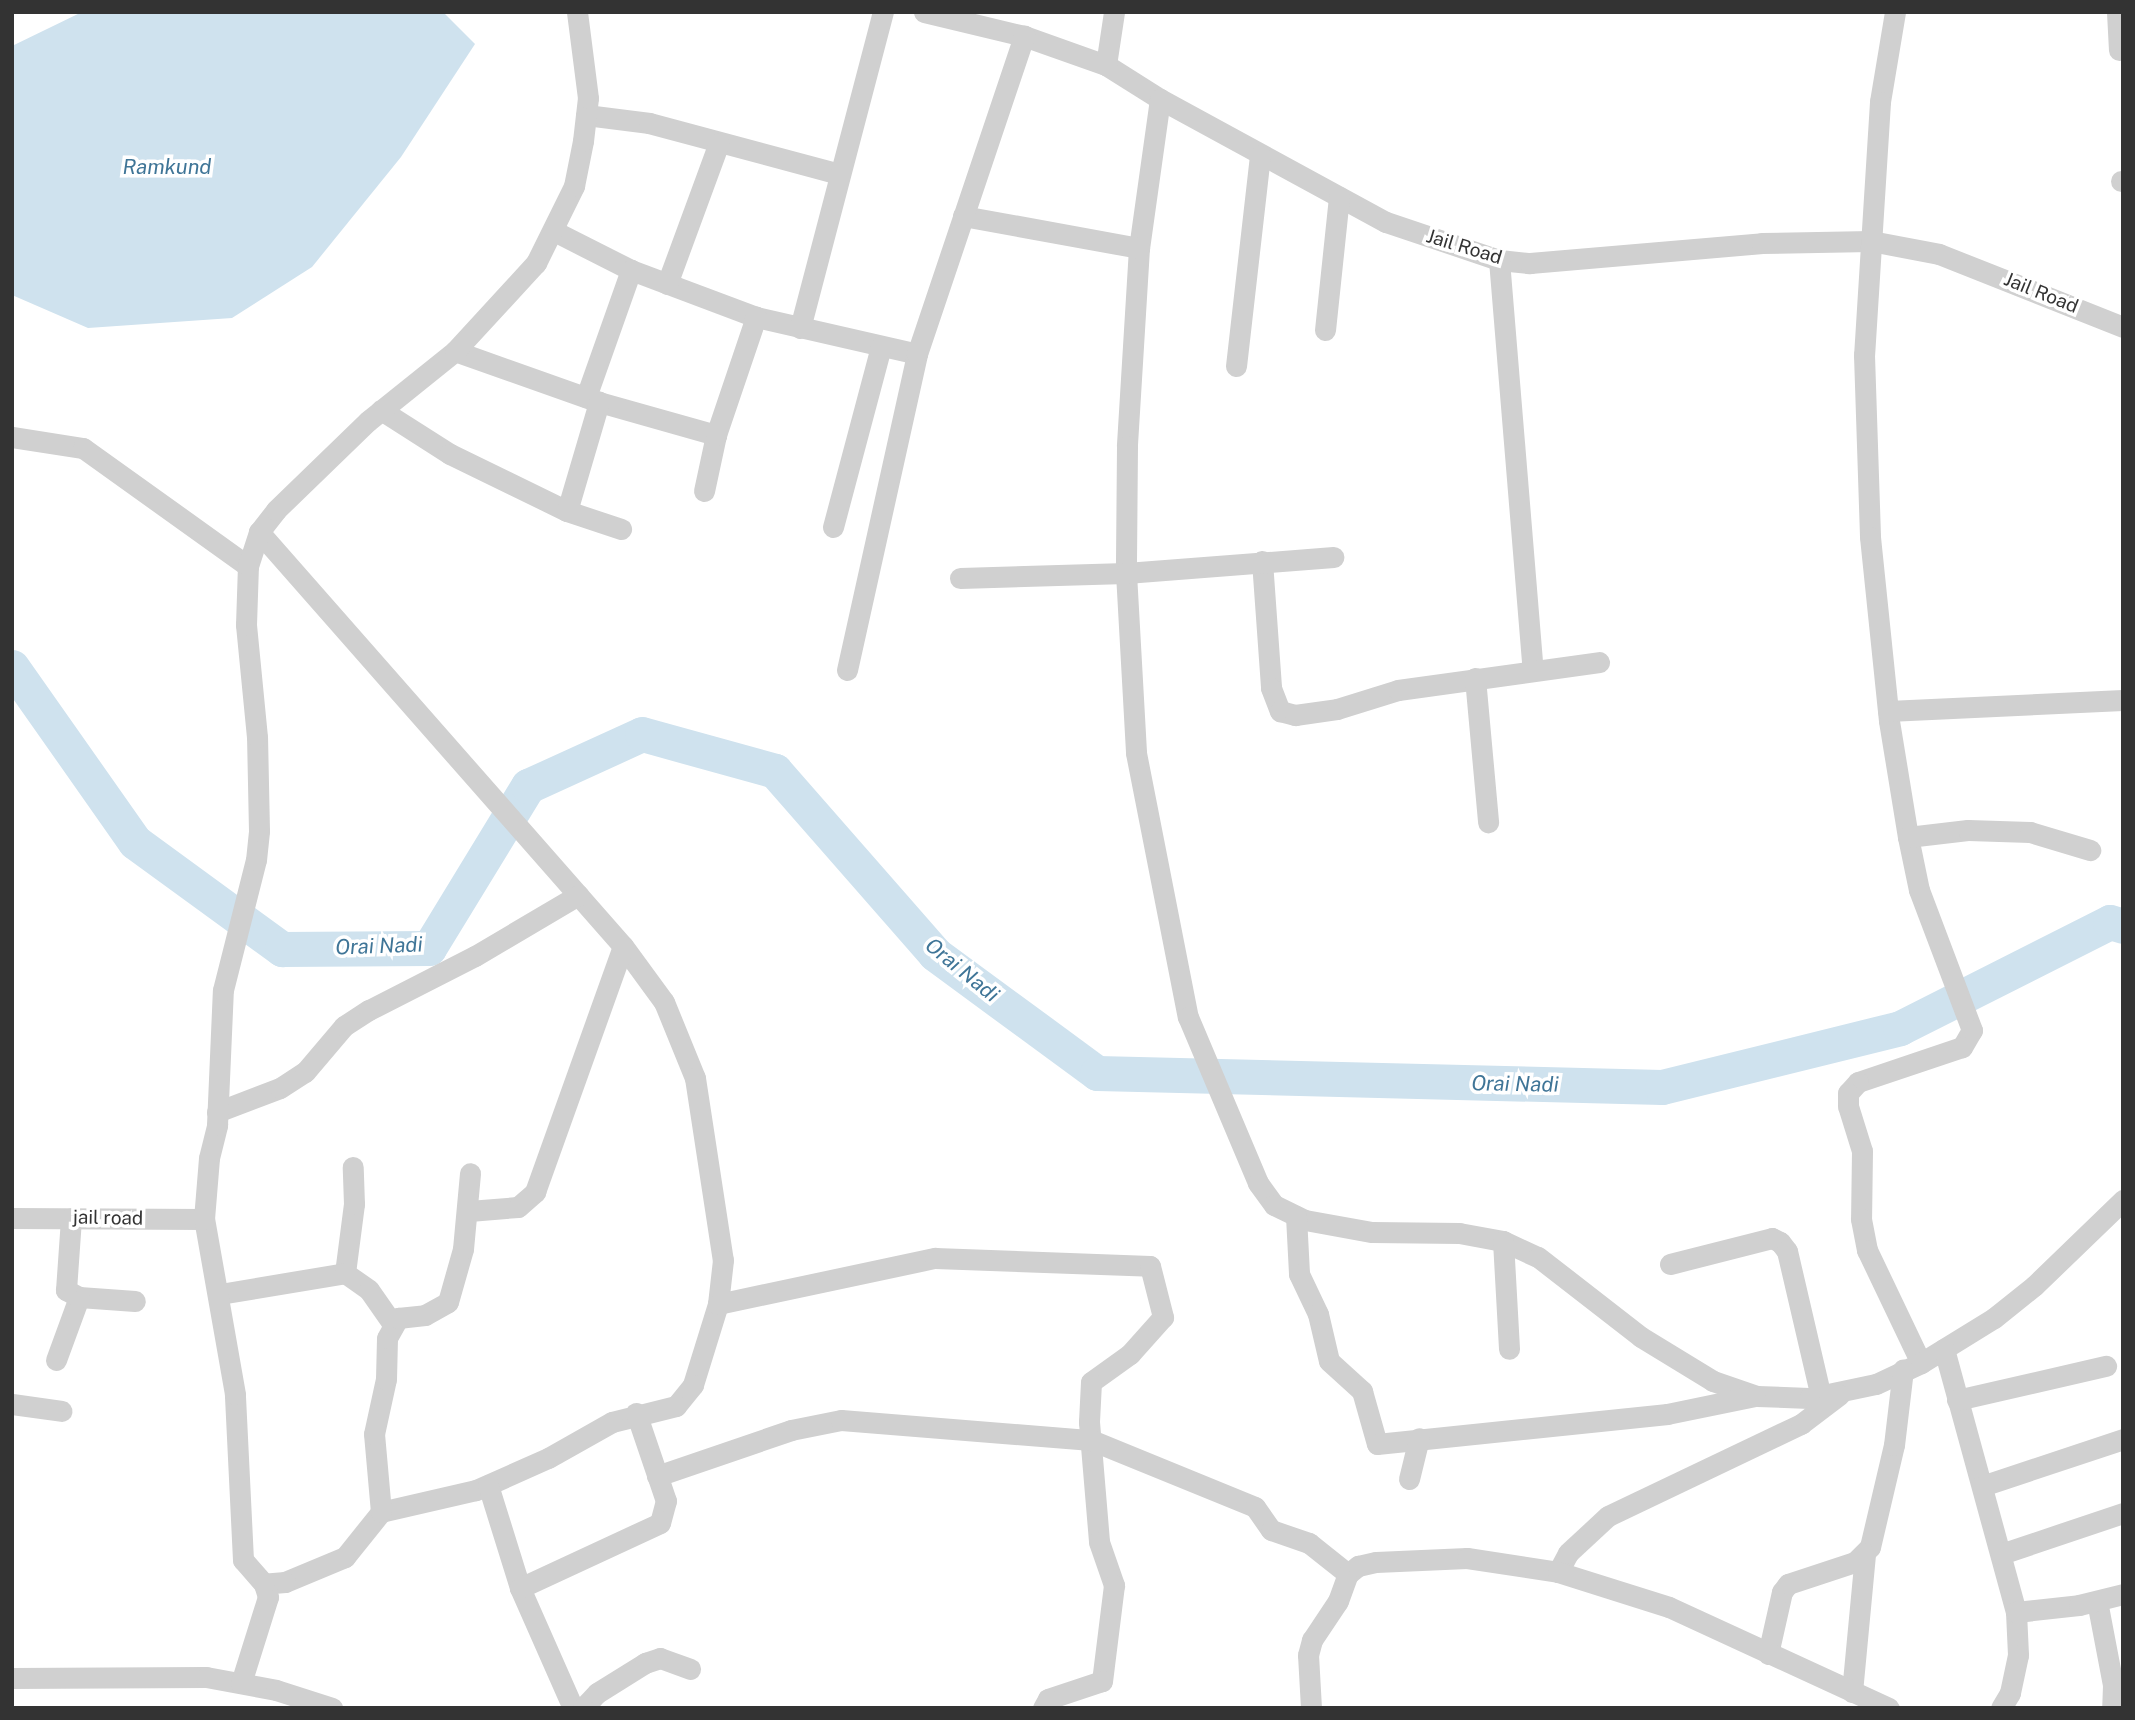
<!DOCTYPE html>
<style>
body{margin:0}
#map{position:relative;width:2135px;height:1720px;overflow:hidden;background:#fff;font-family:"Public Sans",sans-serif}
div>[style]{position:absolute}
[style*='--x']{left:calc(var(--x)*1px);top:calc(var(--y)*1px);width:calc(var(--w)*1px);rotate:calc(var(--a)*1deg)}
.water>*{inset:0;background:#cfe2ee}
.river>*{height:35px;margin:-17.5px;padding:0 17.5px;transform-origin:17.5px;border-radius:17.5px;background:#cfe2ee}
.minor>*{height:21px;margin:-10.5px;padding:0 10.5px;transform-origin:10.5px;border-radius:10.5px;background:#d0d0d0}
span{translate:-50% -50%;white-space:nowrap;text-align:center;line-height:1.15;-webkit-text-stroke:7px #fff;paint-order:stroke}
.street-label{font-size:19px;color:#333}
.water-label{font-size:21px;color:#3f7597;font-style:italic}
.frame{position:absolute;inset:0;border:14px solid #333;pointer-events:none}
</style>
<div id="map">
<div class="water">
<div style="clip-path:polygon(82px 12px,443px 12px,475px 44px,401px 157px,312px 267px,232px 318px,88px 328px,12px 295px,12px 46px)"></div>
</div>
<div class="river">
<div style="--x:12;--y:667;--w:214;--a:54.9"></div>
<div style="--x:135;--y:842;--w:182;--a:36.1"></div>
<div style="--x:282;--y:949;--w:147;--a:-0.4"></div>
<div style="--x:429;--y:948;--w:190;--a:-58.6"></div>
<div style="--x:528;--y:786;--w:125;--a:-24.5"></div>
<div style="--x:642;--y:734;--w:138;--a:15.5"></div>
<div style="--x:775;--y:771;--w:243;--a:48.8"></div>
<div style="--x:935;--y:954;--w:201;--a:36.3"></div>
<div style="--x:1097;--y:1073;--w:565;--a:1.42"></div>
<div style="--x:1662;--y:1087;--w:245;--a:-13.9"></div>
<div style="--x:1900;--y:1028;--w:235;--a:-26.8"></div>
<div style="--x:2110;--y:922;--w:14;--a:17"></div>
</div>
<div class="minor">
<div style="--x:924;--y:12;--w:103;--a:13.5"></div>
<div style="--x:1024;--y:36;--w:87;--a:19.5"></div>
<div style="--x:1106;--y:65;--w:64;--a:32.2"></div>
<div style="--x:1160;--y:99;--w:257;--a:28.6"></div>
<div style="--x:1386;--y:222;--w:119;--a:18.6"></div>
<div style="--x:1499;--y:260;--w:31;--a:6"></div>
<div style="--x:1530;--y:263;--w:233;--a:-4.9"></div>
<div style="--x:1762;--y:243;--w:109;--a:-1.1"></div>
<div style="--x:1871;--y:241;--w:69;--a:10.8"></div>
<div style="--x:1939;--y:254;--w:198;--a:21.6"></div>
<div style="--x:1895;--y:12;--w:91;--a:99.5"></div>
<div style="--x:1880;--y:102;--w:254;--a:93.6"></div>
<div style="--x:1864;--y:355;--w:182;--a:88.1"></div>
<div style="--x:1870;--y:537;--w:185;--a:84.1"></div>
<div style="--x:1889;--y:721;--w:118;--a:80.7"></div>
<div style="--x:1908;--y:837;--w:54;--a:78.3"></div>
<div style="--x:1919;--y:890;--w:150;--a:69.3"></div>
<div style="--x:1972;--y:1030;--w:20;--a:120"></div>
<div style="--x:1962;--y:1047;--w:110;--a:161.4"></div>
<div style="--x:1858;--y:1082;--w:15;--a:132"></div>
<div style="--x:1848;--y:1093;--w:13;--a:90"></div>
<div style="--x:1848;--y:1106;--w:47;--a:72.7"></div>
<div style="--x:1862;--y:1151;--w:68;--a:90.8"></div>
<div style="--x:1861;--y:1219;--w:32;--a:79"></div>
<div style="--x:1867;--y:1250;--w:125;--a:64.5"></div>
<div style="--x:2117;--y:12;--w:38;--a:87"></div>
<div style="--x:1106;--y:65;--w:54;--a:-81.4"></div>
<div style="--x:1160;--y:99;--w:150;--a:98"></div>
<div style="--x:1139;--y:248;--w:198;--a:93.5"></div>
<div style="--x:1127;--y:446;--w:127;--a:90.5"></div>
<div style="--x:1126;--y:573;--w:180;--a:86.8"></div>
<div style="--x:1136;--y:753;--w:269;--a:78.9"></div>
<div style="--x:1188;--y:1017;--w:180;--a:67.1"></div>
<div style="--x:1258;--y:1183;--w:27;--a:54"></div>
<div style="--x:1274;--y:1205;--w:34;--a:26"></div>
<div style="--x:1305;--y:1220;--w:68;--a:10.2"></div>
<div style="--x:1372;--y:1232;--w:87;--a:0.7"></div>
<div style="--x:1459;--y:1233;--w:45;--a:10.3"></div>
<div style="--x:1503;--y:1241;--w:38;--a:25"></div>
<div style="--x:1538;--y:1257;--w:130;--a:37.8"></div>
<div style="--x:1641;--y:1337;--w:84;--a:31.4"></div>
<div style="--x:1713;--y:1381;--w:46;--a:18.8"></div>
<div style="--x:1757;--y:1396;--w:52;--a:2.2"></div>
<div style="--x:1809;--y:1398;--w:68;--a:-11.8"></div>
<div style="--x:1876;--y:1384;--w:50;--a:-25"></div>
<div style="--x:1921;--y:1363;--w:86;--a:-31.7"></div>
<div style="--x:1994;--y:1318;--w:51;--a:-38.7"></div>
<div style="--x:2034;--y:1286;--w:124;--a:-44"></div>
<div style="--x:586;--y:115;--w:64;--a:7.2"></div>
<div style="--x:649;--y:123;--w:197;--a:15"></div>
<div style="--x:2121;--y:181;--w:2;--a:0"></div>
<div style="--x:963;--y:216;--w:179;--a:10.3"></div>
<div style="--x:554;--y:231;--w:86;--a:26.9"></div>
<div style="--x:631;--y:270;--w:134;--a:20.6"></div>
<div style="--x:756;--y:317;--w:165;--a:12.9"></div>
<div style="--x:1499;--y:260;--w:411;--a:85.3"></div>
<div style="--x:667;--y:284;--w:150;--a:-69.8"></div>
<div style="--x:800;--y:328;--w:327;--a:-75.3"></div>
<div style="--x:1325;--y:330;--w:134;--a:-84"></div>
<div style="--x:455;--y:351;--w:153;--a:19.5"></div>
<div style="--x:599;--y:402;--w:122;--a:15.8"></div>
<div style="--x:1236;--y:366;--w:212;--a:-83.5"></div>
<div style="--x:586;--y:397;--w:135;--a:-70.5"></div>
<div style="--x:381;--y:410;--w:82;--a:32.5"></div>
<div style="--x:450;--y:454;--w:130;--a:26"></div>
<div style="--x:567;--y:511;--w:57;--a:18.4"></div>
<div style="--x:12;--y:437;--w:72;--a:8.8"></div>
<div style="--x:83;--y:448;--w:203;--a:35.6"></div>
<div style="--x:704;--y:491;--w:57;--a:-77.9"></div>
<div style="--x:716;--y:435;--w:125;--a:-71.3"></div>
<div style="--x:567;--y:511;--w:114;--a:-73.6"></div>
<div style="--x:833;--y:527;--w:187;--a:-75.1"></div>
<div style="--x:259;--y:532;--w:551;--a:48.68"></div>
<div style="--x:623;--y:946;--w:69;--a:53.8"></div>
<div style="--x:664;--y:1002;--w:82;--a:67.8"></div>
<div style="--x:695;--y:1078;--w:184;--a:81.3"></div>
<div style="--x:723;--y:1260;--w:44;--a:96.5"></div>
<div style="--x:718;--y:1304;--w:85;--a:107.2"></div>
<div style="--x:693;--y:1385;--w:27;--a:129"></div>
<div style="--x:676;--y:1406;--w:66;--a:166"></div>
<div style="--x:612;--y:1422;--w:73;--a:150.6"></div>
<div style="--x:548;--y:1458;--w:79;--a:156"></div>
<div style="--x:476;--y:1490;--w:98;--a:167"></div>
<div style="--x:381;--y:1512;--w:58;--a:128.7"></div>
<div style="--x:345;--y:1557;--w:65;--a:157.4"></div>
<div style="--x:285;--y:1582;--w:21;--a:175"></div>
<div style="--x:1262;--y:561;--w:127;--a:85.9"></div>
<div style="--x:1271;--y:688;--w:25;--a:69"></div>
<div style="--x:1280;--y:711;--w:16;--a:15"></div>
<div style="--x:1295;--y:715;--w:42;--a:-8.1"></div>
<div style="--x:1337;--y:709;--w:64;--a:-17.3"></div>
<div style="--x:1398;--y:690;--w:203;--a:-7.9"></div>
<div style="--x:960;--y:578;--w:166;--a:-1.7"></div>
<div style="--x:1126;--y:573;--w:208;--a:-4.4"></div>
<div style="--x:847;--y:670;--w:324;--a:-77.5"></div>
<div style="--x:917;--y:354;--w:336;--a:-71.4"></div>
<div style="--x:1475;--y:678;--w:145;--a:84.8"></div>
<div style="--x:1888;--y:711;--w:235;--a:-2.7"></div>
<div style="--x:1908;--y:837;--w:60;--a:-6.7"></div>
<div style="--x:1968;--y:830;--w:62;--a:1.8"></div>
<div style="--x:2030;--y:832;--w:63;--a:16.7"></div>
<div style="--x:217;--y:1112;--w:67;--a:-20.9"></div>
<div style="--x:280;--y:1088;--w:30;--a:-33"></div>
<div style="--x:305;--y:1072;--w:60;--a:-49.7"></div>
<div style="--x:344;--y:1026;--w:30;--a:-33"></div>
<div style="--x:369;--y:1010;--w:119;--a:-27"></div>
<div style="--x:475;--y:956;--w:120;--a:-30.6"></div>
<div style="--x:469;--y:1211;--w:49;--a:-4.7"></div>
<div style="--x:518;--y:1207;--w:23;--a:-41"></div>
<div style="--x:535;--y:1192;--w:261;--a:-70.3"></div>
<div style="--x:1296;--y:1216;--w:58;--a:87"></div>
<div style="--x:1299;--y:1274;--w:44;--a:64.6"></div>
<div style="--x:1318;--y:1314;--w:48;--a:76.8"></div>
<div style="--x:1329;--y:1361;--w:45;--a:42.3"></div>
<div style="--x:1362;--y:1391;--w:55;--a:74.2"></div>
<div style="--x:1377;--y:1444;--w:292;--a:-5.9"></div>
<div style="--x:1667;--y:1414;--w:90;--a:-11.6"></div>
<div style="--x:12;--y:1218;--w:192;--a:0.3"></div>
<div style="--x:1503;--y:1241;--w:108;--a:86.8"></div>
<div style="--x:1670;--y:1264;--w:105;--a:-14.3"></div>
<div style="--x:1772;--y:1238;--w:9;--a:27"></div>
<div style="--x:1780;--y:1242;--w:11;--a:52"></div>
<div style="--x:1787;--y:1251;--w:150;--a:76.9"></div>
<div style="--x:345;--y:1273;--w:70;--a:-82.6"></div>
<div style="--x:354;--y:1204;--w:37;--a:-92"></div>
<div style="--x:220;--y:1294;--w:127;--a:-9.5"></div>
<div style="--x:345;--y:1273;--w:29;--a:35"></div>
<div style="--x:369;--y:1290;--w:40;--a:55.1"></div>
<div style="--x:79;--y:1297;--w:56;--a:4.1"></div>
<div style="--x:718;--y:1304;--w:222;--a:-12"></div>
<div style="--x:935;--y:1258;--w:215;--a:2.1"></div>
<div style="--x:1150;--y:1266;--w:53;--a:75.7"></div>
<div style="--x:1163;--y:1317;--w:50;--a:131.7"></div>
<div style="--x:1130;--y:1354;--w:48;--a:144.3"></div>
<div style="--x:1091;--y:1382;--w:40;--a:92.9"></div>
<div style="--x:1089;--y:1422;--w:120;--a:85.2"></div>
<div style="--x:1099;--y:1542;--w:46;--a:70.8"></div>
<div style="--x:1114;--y:1585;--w:97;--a:97.1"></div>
<div style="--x:1102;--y:1681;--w:57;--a:161.6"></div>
<div style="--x:1048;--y:1699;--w:10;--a:119"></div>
<div style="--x:1944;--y:1349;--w:273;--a:74.7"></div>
<div style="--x:2016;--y:1612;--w:43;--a:87.3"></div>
<div style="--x:2018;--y:1655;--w:39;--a:102"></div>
<div style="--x:2010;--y:1693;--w:17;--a:121"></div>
<div style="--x:56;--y:1360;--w:67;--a:-69.9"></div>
<div style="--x:79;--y:1297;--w:15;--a:-152"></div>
<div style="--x:66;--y:1290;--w:72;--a:-86"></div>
<div style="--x:1957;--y:1400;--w:153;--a:-12.9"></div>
<div style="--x:12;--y:1404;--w:50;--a:8"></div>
<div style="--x:657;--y:1476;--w:142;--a:-18.9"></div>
<div style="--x:791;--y:1430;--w:51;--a:-11.3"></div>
<div style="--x:841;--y:1420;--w:251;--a:4.6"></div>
<div style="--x:1091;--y:1440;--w:177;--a:22.2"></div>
<div style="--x:1255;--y:1507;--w:28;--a:55"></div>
<div style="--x:1271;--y:1530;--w:40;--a:18.9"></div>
<div style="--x:1309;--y:1543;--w:50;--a:38.5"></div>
<div style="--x:1409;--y:1479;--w:42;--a:-76.3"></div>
<div style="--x:488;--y:1485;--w:108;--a:72.7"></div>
<div style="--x:520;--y:1588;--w:131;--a:66.2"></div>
<div style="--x:1982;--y:1486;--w:149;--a:-18.4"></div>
<div style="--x:381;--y:1512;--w:78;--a:-95.1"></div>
<div style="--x:374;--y:1434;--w:56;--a:-77.7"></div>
<div style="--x:386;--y:1379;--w:41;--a:-88.6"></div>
<div style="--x:387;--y:1338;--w:23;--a:-61"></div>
<div style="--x:398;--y:1318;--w:27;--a:-6"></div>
<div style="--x:425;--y:1315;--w:26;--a:-29"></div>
<div style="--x:448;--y:1302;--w:55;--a:-74.2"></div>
<div style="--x:463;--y:1249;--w:76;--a:-84.7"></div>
<div style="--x:2001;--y:1554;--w:129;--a:-18.6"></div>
<div style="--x:1558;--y:1572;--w:21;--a:-62"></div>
<div style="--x:1568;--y:1553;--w:54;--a:-42.8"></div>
<div style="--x:1608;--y:1516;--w:214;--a:-25.5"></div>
<div style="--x:1801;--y:1424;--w:48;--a:-37.3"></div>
<div style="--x:520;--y:1588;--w:154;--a:-24.9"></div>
<div style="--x:660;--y:1523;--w:23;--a:-75"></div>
<div style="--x:666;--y:1501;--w:93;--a:-108.8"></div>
<div style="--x:2097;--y:1601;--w:86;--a:79.2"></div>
<div style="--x:2113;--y:1685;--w:23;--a:92"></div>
<div style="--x:2016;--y:1612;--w:63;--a:-6.3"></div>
<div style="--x:2079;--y:1605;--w:45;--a:-14"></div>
<div style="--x:1768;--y:1654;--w:64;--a:-77.3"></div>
<div style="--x:1782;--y:1592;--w:10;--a:-53"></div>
<div style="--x:1788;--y:1584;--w:71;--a:-18.2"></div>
<div style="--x:1855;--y:1562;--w:21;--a:-45"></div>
<div style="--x:1870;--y:1547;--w:105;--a:-76.8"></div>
<div style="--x:1894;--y:1445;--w:76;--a:-83.2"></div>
<div style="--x:12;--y:1678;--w:194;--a:-0.3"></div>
<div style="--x:206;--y:1677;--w:71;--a:10.5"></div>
<div style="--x:276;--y:1690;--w:59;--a:17.8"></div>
<div style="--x:241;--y:1683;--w:90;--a:-72.6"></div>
<div style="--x:268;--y:1597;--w:14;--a:-107"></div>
<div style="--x:264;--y:1584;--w:32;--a:-131"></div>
<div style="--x:243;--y:1560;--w:166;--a:-92.8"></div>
<div style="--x:235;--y:1394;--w:178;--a:-100"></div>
<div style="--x:204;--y:1219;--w:61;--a:-85.3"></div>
<div style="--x:209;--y:1158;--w:34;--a:-76"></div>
<div style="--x:217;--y:1125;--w:135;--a:-87.5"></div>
<div style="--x:223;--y:990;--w:134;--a:-75.8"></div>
<div style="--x:256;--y:860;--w:29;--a:-84"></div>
<div style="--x:259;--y:831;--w:94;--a:-91.2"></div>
<div style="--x:257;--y:737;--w:113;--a:-95.6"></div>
<div style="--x:246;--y:625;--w:59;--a:-88.1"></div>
<div style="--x:248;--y:566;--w:36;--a:-72"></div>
<div style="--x:259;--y:532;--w:28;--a:-52"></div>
<div style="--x:276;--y:510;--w:128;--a:-44.1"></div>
<div style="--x:368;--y:421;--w:112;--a:-38.8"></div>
<div style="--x:455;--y:351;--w:120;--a:-47.4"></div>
<div style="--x:536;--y:263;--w:86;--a:-63.7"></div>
<div style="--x:574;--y:186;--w:46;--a:-78.7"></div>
<div style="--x:583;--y:141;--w:43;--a:-83.4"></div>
<div style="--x:588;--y:98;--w:87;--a:-97.3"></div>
<div style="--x:1852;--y:1692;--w:139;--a:-84.6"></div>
<div style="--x:583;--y:1708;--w:21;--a:-47"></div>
<div style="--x:597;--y:1693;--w:57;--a:-32"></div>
<div style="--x:645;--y:1663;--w:16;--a:-18"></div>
<div style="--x:660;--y:1658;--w:32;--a:20"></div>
<div style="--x:1311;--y:1708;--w:53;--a:-93.2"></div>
<div style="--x:1308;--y:1655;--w:16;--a:-75"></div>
<div style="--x:1312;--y:1640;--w:47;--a:-56.3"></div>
<div style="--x:1338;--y:1601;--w:29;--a:-70"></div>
<div style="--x:1348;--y:1574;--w:13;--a:-39"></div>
<div style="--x:1358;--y:1566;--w:18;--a:-13"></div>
<div style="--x:1376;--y:1562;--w:91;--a:-2.5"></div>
<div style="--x:1467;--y:1558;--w:92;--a:8.7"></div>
<div style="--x:1558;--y:1572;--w:116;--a:17.5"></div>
<div style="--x:1669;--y:1607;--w:242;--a:24.7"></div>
</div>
<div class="street-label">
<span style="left:1464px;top:247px;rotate:17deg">Jail Road</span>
<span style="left:2041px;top:293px;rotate:22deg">Jail Road</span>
<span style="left:108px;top:1218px;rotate:1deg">jail road</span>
</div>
<div class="water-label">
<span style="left:167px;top:167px">Ramkund</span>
<span style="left:379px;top:946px;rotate:-2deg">Orai Nadi</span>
<span style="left:962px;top:970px;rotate:39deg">Orai Nadi</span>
<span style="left:1515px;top:1084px;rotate:1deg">Orai Nadi</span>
</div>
<div class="frame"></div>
</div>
